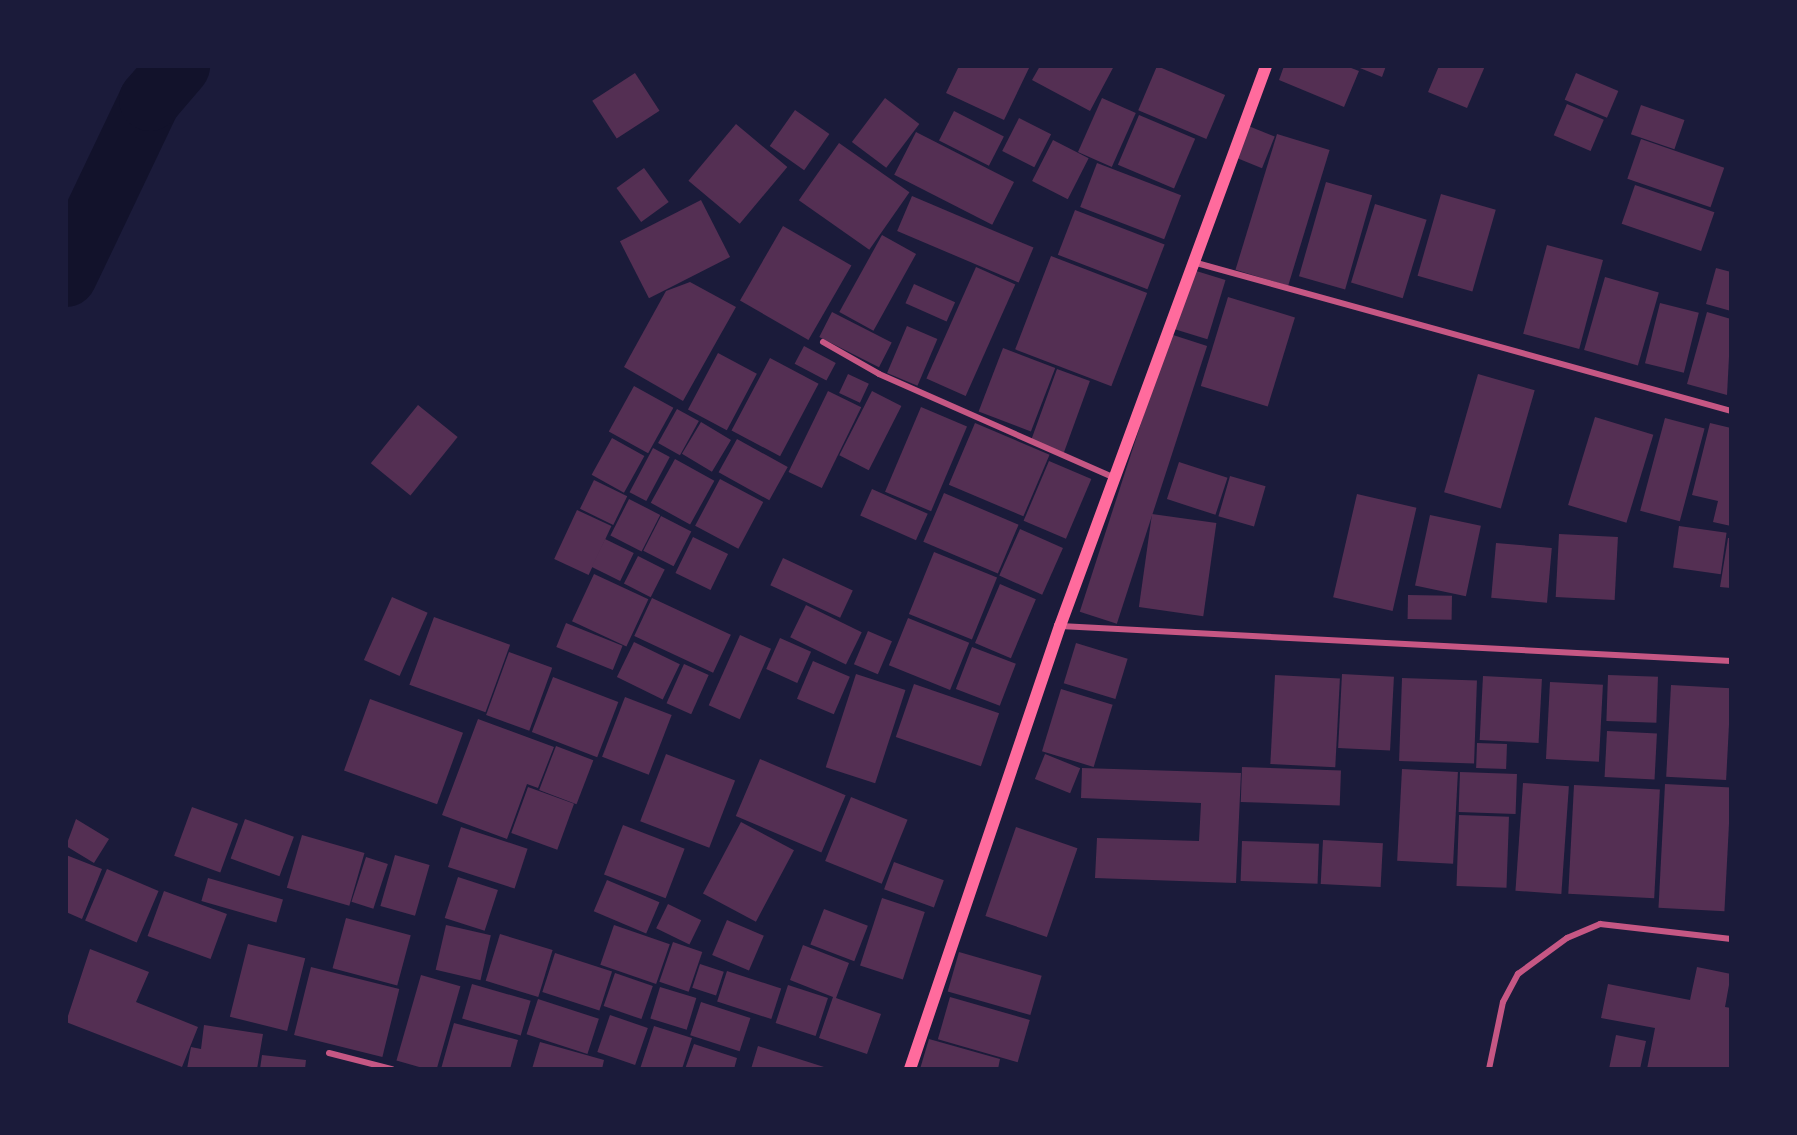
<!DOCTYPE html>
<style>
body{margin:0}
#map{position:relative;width:1797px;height:1135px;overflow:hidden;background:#1b1b3a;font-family:Poppins,sans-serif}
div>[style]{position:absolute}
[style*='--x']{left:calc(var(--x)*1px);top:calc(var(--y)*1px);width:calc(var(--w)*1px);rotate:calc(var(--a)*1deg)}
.river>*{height:62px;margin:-31px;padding:0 31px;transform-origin:31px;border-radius:31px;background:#12122b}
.building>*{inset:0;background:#542f53;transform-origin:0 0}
.minor>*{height:6px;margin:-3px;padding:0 3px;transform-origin:3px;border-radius:3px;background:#c65784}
.secondary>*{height:12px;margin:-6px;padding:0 6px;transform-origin:6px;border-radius:6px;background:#ff6b9d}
span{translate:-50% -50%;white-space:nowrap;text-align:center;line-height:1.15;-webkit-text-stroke:6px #1b1b3a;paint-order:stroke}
.frame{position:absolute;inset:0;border:68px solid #1b1b3a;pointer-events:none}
</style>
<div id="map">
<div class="river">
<div style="--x:66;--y:276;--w:195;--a:-64.5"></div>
<div style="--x:150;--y:100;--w:45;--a:-49.5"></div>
</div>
<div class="building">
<div style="clip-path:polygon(959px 66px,1030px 66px,1004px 120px,946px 93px)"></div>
<div style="clip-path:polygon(1040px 66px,1114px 66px,1090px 111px,1032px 80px)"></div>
<div style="left:1157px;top:66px;width:74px;height:48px;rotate:23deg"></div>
<div style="clip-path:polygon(1284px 66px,1346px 66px,1359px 71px,1344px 107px,1279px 80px)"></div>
<div style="clip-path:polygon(1355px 66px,1386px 66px,1382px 77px)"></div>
<div style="clip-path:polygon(1439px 66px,1485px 66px,1467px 108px,1428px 92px)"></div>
<div style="left:635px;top:73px;width:45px;height:51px;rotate:57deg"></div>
<div style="left:1576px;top:73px;width:46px;height:29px;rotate:23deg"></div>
<div style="left:885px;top:98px;width:43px;height:55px;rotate:37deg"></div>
<div style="left:1102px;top:98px;width:37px;height:59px;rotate:24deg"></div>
<div style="left:1567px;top:104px;width:40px;height:34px;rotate:23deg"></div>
<div style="left:1641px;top:105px;width:46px;height:31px;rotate:19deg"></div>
<div style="left:795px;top:110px;width:42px;height:44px;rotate:35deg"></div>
<div style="left:954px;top:111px;width:56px;height:33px;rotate:27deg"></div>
<div style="left:1139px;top:115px;width:61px;height:54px;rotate:23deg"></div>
<div style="left:1019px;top:118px;width:36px;height:37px;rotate:27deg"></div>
<div style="left:736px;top:124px;width:67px;height:74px;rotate:40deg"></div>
<div style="left:1246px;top:125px;width:31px;height:34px;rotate:22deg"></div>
<div style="left:916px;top:132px;width:110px;height:48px;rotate:27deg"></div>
<div style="left:1277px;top:134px;width:55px;height:142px;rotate:17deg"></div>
<div style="left:1641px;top:139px;width:88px;height:42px;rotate:19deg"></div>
<div style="left:1053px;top:140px;width:40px;height:46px;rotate:27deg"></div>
<div style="left:839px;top:143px;width:86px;height:70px;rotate:35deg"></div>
<div style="left:1097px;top:163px;width:90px;height:47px;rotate:21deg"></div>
<div style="left:644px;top:168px;width:42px;height:34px;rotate:54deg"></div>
<div style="left:1326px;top:182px;width:48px;height:98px;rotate:16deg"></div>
<div style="left:1635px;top:185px;width:84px;height:41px;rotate:19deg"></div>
<div style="left:1441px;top:194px;width:57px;height:85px;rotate:16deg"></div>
<div style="left:912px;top:196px;width:132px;height:38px;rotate:23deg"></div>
<div style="left:701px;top:200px;width:64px;height:91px;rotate:63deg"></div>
<div style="left:1375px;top:204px;width:54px;height:82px;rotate:17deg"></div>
<div style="left:1075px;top:210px;width:96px;height:48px;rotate:21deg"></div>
<div style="left:783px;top:226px;width:79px;height:86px;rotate:30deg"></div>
<div style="left:882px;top:235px;width:39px;height:88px;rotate:29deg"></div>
<div style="left:1547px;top:245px;width:58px;height:92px;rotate:15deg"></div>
<div style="left:1051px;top:256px;width:103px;height:100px;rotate:21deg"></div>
<div style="left:976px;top:267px;width:43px;height:122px;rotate:24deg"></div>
<div style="clip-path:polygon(1716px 268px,1731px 272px,1731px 311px,1706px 304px)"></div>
<div style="left:1193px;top:270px;width:34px;height:62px;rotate:17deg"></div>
<div style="left:1605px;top:277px;width:56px;height:76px;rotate:16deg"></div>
<div style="clip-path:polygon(690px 282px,736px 307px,683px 401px,624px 367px,666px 291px)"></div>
<div style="left:914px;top:284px;width:45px;height:21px;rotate:24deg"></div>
<div style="left:1228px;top:297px;width:70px;height:93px;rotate:17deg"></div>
<div style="left:1660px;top:303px;width:40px;height:62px;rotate:14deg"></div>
<div style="left:832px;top:312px;width:67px;height:28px;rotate:27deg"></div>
<div style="clip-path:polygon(1707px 312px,1731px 319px,1727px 395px,1687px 384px)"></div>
<div style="left:907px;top:326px;width:33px;height:51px;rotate:23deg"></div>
<div style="left:1170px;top:334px;width:39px;height:292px;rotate:18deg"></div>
<div style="left:804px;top:346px;width:36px;height:20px;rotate:28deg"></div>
<div style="left:1003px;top:348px;width:56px;height:68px;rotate:21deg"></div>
<div style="left:718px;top:353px;width:44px;height:64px;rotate:28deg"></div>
<div style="left:770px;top:358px;width:55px;height:82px;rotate:28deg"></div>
<div style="left:1057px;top:369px;width:35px;height:76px;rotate:20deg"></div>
<div style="left:848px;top:374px;width:23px;height:21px;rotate:25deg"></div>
<div style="left:1478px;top:374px;width:59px;height:123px;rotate:16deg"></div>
<div style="left:634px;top:386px;width:45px;height:52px;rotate:29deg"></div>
<div style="left:828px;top:391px;width:37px;height:90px;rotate:26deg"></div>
<div style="left:872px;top:391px;width:33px;height:72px;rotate:27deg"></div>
<div style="left:418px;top:405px;width:51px;height:75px;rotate:39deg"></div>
<div style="left:921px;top:407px;width:50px;height:92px;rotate:23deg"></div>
<div style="left:677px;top:409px;width:25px;height:39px;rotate:29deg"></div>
<div style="left:1595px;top:417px;width:61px;height:92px;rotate:17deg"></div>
<div style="left:1665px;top:418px;width:41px;height:96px;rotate:15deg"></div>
<div style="left:701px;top:422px;width:35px;height:37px;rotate:31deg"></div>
<div style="left:975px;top:423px;width:81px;height:67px;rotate:23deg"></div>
<div style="clip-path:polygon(1710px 423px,1731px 428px,1731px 526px,1713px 522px,1718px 501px,1692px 495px)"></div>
<div style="left:612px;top:438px;width:37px;height:42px;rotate:29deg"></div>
<div style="left:737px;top:439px;width:58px;height:38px;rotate:29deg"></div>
<div style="left:653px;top:448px;width:19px;height:50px;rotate:28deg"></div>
<div style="left:675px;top:459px;width:45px;height:50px;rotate:29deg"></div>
<div style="left:1049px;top:461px;width:46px;height:65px;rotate:23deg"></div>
<div style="left:1179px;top:462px;width:51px;height:39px;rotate:18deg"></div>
<div style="left:1230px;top:476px;width:37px;height:42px;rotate:16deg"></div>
<div style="left:720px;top:479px;width:49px;height:53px;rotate:28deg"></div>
<div style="left:594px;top:480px;width:37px;height:32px;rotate:26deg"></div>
<div style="left:872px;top:489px;width:61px;height:29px;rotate:24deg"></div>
<div style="left:944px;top:493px;width:81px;height:53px;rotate:23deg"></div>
<div style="left:1357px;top:494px;width:61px;height:106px;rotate:13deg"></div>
<div style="left:629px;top:499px;width:35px;height:41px;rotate:27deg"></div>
<div style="left:577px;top:510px;width:38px;height:54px;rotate:25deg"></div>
<div style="left:1152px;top:514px;width:65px;height:94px;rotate:8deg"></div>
<div style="left:1430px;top:515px;width:52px;height:72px;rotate:12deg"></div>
<div style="left:661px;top:516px;width:34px;height:39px;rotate:27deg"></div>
<div style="left:1679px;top:526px;width:48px;height:42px;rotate:8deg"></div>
<div style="left:1020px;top:529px;width:47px;height:51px;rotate:24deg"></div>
<div style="left:1559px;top:534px;width:59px;height:63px;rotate:3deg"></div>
<div style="left:693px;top:537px;width:39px;height:40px;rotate:26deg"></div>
<div style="clip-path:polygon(1728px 538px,1731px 538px,1731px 588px,1720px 587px)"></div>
<div style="left:605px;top:539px;width:32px;height:31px;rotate:26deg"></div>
<div style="left:1496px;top:543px;width:56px;height:55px;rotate:5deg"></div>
<div style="left:934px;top:552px;width:68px;height:67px;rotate:22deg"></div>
<div style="left:638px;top:556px;width:30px;height:31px;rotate:27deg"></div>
<div style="left:783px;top:558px;width:77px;height:30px;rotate:25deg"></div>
<div style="left:594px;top:574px;width:60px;height:52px;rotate:25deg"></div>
<div style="left:1000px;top:584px;width:39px;height:64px;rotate:23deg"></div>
<div style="left:1408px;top:595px;width:44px;height:24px;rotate:1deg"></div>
<div style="left:392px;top:597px;width:39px;height:69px;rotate:24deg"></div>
<div style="left:652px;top:598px;width:87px;height:42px;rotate:25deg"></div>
<div style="left:806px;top:605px;width:62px;height:36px;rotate:26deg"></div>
<div style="left:434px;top:617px;width:81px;height:72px;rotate:20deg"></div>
<div style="left:908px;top:618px;width:66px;height:51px;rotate:22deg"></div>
<div style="left:566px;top:623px;width:61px;height:26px;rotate:22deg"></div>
<div style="left:868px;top:631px;width:26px;height:36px;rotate:23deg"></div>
<div style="left:740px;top:635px;width:34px;height:77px;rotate:24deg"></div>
<div style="left:780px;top:638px;width:34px;height:34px;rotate:24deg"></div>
<div style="left:634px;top:642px;width:51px;height:39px;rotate:26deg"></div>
<div style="left:1076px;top:643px;width:54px;height:42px;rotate:17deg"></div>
<div style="left:972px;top:647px;width:47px;height:45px;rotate:21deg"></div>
<div style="left:509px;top:652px;width:46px;height:67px;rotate:20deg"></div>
<div style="left:813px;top:661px;width:40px;height:41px;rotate:23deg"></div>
<div style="left:684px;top:664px;width:27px;height:43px;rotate:24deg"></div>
<div style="left:856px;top:674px;width:52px;height:98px;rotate:18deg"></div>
<div style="left:1342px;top:674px;width:52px;height:74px;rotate:3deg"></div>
<div style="left:1275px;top:675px;width:65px;height:89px;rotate:3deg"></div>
<div style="left:1608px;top:675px;width:50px;height:46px;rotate:2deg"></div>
<div style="left:1483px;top:676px;width:59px;height:64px;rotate:3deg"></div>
<div style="left:553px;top:677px;width:70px;height:59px;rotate:21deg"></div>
<div style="left:1402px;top:678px;width:75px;height:83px;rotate:2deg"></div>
<div style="left:1550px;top:682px;width:53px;height:77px;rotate:3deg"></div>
<div style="left:914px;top:684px;width:90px;height:56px;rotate:19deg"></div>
<div style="left:1671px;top:685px;width:60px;height:92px;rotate:3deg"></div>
<div style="left:1061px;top:689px;width:54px;height:65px;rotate:17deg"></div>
<div style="left:625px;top:697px;width:50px;height:64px;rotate:21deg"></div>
<div style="left:370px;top:699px;width:99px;height:76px;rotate:20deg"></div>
<div style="clip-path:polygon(478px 719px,554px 747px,538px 788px,527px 784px,507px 839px,442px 815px)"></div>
<div style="left:1607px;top:731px;width:50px;height:46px;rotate:3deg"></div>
<div style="left:1477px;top:743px;width:30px;height:25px;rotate:2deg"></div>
<div style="left:556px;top:746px;width:40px;height:47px;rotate:21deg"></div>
<div style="left:666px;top:754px;width:74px;height:72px;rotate:21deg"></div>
<div style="left:1045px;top:754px;width:38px;height:27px;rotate:22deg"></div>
<div style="left:760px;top:759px;width:93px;height:62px;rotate:23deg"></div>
<div style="left:1242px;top:767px;width:99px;height:35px;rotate:2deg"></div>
<div style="clip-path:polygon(1082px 768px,1241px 773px,1236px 883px,1095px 878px,1097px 838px,1199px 841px,1201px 803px,1081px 798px)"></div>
<div style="left:1402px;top:769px;width:56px;height:92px;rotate:3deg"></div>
<div style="left:1460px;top:772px;width:57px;height:40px;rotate:2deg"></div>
<div style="left:1523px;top:783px;width:46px;height:108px;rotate:4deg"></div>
<div style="left:1665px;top:784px;width:66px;height:124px;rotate:3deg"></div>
<div style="left:1574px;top:785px;width:86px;height:109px;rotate:3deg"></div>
<div style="left:528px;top:787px;width:49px;height:49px;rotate:20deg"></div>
<div style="left:851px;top:797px;width:61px;height:69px;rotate:22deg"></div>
<div style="left:192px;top:807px;width:49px;height:52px;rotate:20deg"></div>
<div style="left:1459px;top:815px;width:50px;height:71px;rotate:2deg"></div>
<div style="clip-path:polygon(76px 819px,109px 839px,94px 863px,66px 846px)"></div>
<div style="left:245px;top:819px;width:52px;height:42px;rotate:20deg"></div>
<div style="left:741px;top:822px;width:60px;height:81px;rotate:28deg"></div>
<div style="left:623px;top:825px;width:66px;height:53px;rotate:21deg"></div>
<div style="left:461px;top:827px;width:70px;height:42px;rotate:18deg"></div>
<div style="left:1016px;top:827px;width:65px;height:94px;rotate:19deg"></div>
<div style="left:302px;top:835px;width:65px;height:55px;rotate:16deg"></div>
<div style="left:1323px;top:840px;width:60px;height:44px;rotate:3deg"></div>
<div style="left:1242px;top:841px;width:77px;height:40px;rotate:2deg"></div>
<div style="clip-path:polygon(66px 855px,102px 869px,82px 919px,66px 912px)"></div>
<div style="left:395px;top:855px;width:36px;height:53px;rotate:16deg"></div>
<div style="left:366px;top:857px;width:23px;height:47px;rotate:18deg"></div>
<div style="left:894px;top:862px;width:53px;height:29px;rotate:20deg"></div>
<div style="left:107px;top:869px;width:56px;height:56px;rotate:23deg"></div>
<div style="left:458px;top:877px;width:42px;height:43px;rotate:18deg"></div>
<div style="left:208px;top:878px;width:78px;height:24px;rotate:16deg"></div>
<div style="left:607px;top:880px;width:57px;height:34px;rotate:23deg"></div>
<div style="left:164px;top:891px;width:67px;height:48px;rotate:20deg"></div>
<div style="left:882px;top:898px;width:45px;height:71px;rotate:18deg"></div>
<div style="left:668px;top:904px;width:37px;height:27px;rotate:26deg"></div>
<div style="left:824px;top:909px;width:47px;height:38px;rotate:21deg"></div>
<div style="left:346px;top:918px;width:67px;height:52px;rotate:15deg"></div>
<div style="left:727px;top:920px;width:40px;height:38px;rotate:23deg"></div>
<div style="left:446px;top:925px;width:46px;height:46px;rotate:13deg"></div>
<div style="left:614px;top:925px;width:59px;height:42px;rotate:19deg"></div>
<div style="left:500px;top:934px;width:55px;height:49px;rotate:17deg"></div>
<div style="left:673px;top:942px;width:31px;height:42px;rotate:19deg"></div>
<div style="left:248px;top:944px;width:59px;height:75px;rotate:14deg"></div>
<div style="clip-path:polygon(803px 945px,849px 963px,836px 998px,881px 1014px,867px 1054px,819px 1038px,833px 997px,790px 980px)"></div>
<div style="clip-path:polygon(90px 949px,149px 972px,136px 1002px,198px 1027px,182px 1067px,66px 1022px)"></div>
<div style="left:959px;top:952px;width:86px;height:41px;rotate:16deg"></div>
<div style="left:555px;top:953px;width:60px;height:41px;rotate:18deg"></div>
<div style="left:700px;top:964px;width:25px;height:25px;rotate:18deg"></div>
<div style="left:311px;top:967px;width:91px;height:70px;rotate:14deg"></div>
<div style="clip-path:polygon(1697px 967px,1731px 974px,1725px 1007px,1731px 1008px,1731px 1069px,1647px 1069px,1655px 1028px,1601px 1018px,1608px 984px,1690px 1000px)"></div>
<div style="left:727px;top:971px;width:57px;height:32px;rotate:18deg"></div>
<div style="left:615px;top:973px;width:40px;height:35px;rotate:19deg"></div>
<div style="left:421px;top:975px;width:41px;height:89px;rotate:16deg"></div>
<div style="left:472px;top:984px;width:61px;height:36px;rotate:16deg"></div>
<div style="left:788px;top:985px;width:42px;height:40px;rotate:18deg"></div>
<div style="left:660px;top:987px;width:38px;height:33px;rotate:17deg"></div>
<div style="left:950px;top:997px;width:83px;height:44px;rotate:16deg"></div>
<div style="left:538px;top:999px;width:64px;height:37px;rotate:18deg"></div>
<div style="left:701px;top:1002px;width:52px;height:35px;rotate:18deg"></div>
<div style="left:610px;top:1015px;width:40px;height:39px;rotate:19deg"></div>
<div style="clip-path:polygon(454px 1023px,518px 1040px,510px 1069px,441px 1069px)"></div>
<div style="clip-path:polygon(204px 1025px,263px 1034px,257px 1069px,187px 1069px,191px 1047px,201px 1049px)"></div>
<div style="clip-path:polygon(654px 1026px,692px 1038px,682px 1069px,640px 1069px)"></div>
<div style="clip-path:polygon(1616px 1035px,1646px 1041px,1640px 1069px,1609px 1069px)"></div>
<div style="clip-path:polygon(929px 1039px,1000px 1059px,998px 1069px,920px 1069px)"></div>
<div style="clip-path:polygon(540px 1042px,604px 1060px,602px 1069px,532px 1069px)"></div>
<div style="clip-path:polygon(694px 1044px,737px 1058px,734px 1069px,685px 1069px)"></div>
<div style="clip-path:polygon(758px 1046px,824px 1067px,751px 1069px)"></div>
<div style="clip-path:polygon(262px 1055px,306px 1060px,305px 1069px,260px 1069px)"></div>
</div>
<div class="minor">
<div style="--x:1193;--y:262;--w:558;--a:15.48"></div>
<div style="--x:823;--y:342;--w:64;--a:29.7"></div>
<div style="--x:879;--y:374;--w:256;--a:23.8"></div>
<div style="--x:1060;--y:626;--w:672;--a:2.99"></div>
<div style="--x:329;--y:1053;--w:65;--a:14.3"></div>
<div style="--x:1489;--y:1069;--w:68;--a:-78.2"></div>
<div style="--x:1503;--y:1002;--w:32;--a:-62"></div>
<div style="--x:1518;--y:974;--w:61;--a:-36.3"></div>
<div style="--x:1567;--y:938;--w:36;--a:-23"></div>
<div style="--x:1600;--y:924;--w:132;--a:6.5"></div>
</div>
<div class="secondary">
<div style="--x:910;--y:1069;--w:468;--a:-71.3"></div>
<div style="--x:1060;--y:626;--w:597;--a:-69.8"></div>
</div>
<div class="frame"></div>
</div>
